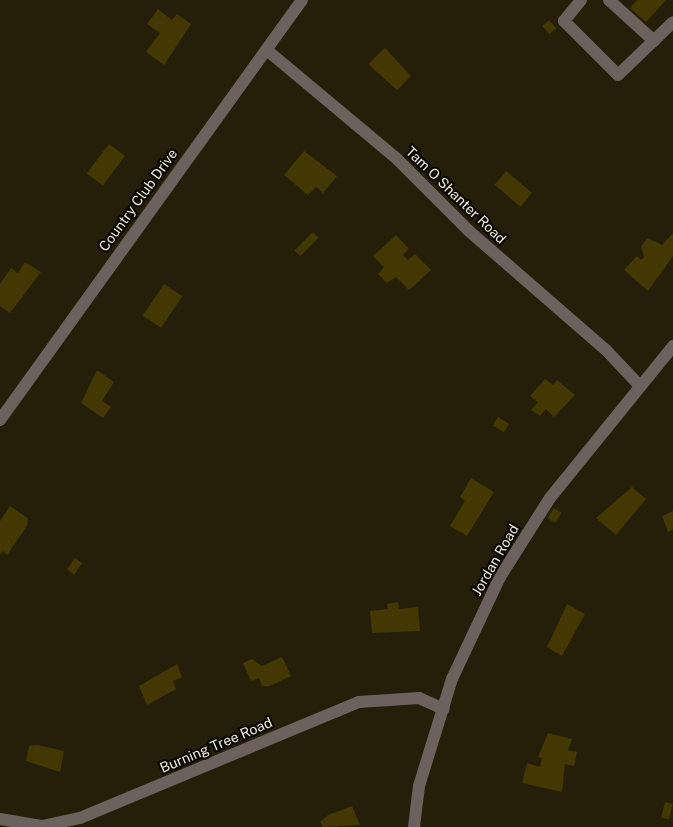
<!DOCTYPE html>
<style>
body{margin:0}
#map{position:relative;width:673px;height:827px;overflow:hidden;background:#251f0a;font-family:"Public Sans",sans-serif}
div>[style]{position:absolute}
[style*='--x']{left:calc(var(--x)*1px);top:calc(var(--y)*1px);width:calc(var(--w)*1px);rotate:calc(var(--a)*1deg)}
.building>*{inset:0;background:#433703;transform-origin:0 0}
.minor>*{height:12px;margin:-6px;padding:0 6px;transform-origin:6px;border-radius:6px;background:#6d615d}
span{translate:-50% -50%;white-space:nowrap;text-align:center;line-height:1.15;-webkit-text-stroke:4.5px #0c0903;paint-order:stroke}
.street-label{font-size:14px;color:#ede9db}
</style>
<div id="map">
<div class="building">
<div style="clip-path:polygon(637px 0,666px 0,646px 22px,630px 8px)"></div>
<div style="clip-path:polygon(158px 9px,172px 20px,177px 14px,191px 24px,164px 65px,146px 52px,160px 33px,147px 24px)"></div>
<div style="left:549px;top:20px;width:11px;height:9px;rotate:49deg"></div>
<div style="clip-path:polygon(385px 48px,411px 76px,397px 90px,368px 64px)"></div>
<div style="left:109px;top:144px;width:20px;height:37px;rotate:37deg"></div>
<div style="clip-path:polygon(304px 151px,337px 176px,323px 193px,316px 187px,308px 195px,284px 175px)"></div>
<div style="left:506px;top:171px;width:34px;height:18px;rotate:40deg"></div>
<div style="left:313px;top:232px;width:8px;height:26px;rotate:45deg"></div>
<div style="clip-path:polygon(673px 233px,673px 256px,648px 291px,624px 270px,637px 256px,641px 260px,644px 257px,641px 246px,648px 238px,662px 245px)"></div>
<div style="clip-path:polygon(396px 235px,409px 249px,403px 255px,408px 260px,415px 254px,431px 270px,409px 290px,396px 277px,387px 283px,378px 274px,384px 267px,373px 256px)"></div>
<div style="clip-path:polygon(25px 262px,41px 272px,10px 313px,0 306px,0 284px,11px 268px,18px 273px)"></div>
<div style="left:164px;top:284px;width:22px;height:38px;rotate:34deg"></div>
<div style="clip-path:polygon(97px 370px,114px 382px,102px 401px,111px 407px,103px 418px,81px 403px)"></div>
<div style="clip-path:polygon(545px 379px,553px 385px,557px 380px,575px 395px,554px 417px,546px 409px,540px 416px,531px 410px,538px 402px,530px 396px)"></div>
<div style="left:498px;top:417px;width:13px;height:10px;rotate:32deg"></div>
<div style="clip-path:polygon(471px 478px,494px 492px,467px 536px,450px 526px,465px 501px,460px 497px)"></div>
<div style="clip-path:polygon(632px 487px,646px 499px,616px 535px,596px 518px)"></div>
<div style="clip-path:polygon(10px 506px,28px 518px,27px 526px,7px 555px,3px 551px,0 555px,0 521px)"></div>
<div style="left:554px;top:508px;width:9px;height:12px;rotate:32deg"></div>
<div style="clip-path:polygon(673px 511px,673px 529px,668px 532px,662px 516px)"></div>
<div style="left:75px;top:558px;width:9px;height:14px;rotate:36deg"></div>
<div style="clip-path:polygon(398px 602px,399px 609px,418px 607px,420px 631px,372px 633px,370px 611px,388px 609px,387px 604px)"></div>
<div style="clip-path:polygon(567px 604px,585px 614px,562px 656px,547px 647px)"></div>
<div style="clip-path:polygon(282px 657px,291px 676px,270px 686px,262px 686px,259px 678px,251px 681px,243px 663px,252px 659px,262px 666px)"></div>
<div style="clip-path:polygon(177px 664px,182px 677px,173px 681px,176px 689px,147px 705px,139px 686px)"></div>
<div style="clip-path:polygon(548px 733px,572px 739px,568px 750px,577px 752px,574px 766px,565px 764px,562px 792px,522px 783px,527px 763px,540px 767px,542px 758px,538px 757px)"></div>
<div style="clip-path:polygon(38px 745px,64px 751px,60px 772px,26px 761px,29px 746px)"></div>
<div style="left:665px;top:802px;width:8px;height:16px;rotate:14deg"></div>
<div style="clip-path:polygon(352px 806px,360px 825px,323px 827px,320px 822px,328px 815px)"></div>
</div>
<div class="minor">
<div style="--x:581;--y:0;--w:27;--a:129"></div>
<div style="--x:564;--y:21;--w:76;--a:45"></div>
<div style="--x:618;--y:75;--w:76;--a:-43.9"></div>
<div style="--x:609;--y:0;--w:61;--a:42.3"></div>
<div style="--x:268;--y:51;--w:167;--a:39.9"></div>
<div style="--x:396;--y:158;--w:103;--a:45"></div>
<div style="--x:469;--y:231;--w:181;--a:41"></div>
<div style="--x:606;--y:350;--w:48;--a:46.7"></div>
<div style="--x:0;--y:420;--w:517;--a:-54.28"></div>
<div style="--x:0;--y:819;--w:43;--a:9.5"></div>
<div style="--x:42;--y:826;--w:39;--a:-12"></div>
<div style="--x:80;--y:818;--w:302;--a:-22.6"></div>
<div style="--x:359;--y:702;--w:60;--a:-3.8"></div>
<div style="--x:419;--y:698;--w:27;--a:24"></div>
<div style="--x:414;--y:827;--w:41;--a:-83"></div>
<div style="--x:419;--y:786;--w:112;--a:-72.9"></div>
<div style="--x:452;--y:679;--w:113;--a:-64.8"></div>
<div style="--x:500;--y:577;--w:93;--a:-57.7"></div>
<div style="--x:550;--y:498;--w:196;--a:-51"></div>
</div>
<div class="street-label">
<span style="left:456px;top:195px;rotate:44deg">Tam O Shanter Road</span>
<span style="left:138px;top:200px;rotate:-54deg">Country Club Drive</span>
<span style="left:495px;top:560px;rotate:-60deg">Jordan Road</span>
<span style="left:216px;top:745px;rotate:-23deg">Burning Tree Road</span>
</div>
</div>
